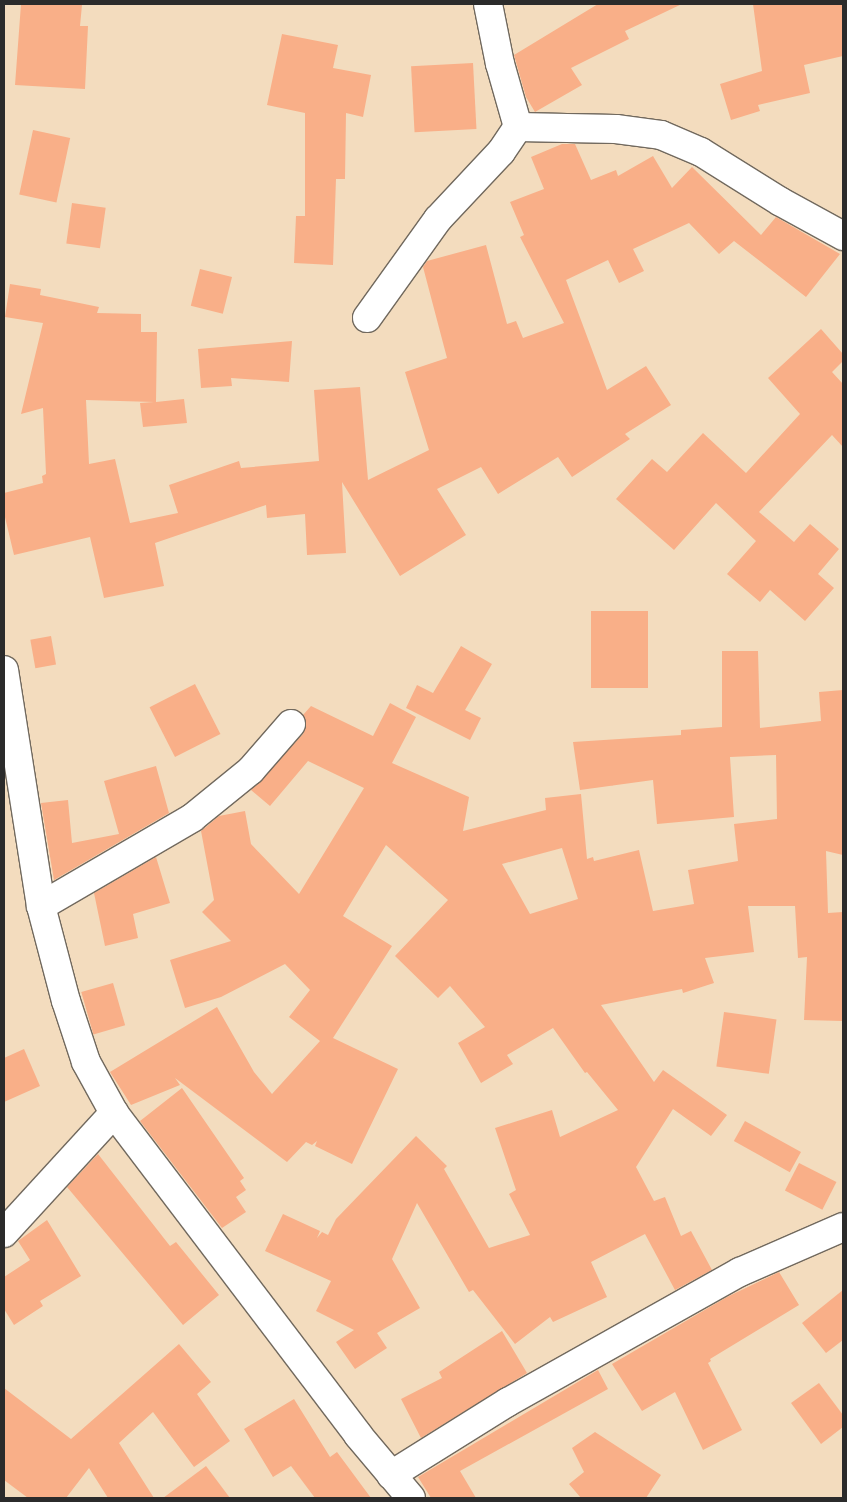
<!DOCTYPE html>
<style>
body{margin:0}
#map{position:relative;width:847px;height:1502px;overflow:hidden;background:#f3dcbe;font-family:Caveat,sans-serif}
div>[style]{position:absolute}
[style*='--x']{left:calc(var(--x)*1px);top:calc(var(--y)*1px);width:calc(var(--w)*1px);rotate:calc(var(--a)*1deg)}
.building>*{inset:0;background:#f9af88;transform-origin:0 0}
.roads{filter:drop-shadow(1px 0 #71695e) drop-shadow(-1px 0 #71695e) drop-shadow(0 1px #71695e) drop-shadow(0 -1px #71695e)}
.street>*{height:28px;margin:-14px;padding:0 14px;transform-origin:14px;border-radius:14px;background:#fff}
span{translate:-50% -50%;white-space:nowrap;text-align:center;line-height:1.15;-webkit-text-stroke:4px #f7f3e8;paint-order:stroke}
.frame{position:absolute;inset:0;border:5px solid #2b2b2b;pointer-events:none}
</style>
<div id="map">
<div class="building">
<div style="clip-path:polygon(21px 4px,82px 5px,80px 26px,88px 26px,85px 89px,15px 85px)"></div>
<div style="clip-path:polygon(598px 4px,682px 4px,625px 31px,629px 39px,571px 68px,582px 85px,535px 112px,526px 97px,514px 55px)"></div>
<div style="clip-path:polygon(753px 4px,843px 4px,843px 56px,804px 65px,810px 93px,758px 105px,760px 111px,731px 120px,720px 84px,762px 71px)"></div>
<div style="clip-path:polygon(282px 34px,338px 45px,333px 68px,371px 75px,363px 117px,346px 113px,345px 179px,336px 179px,333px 265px,294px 263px,296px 216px,305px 216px,305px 113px,267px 105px)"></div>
<div style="left:473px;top:63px;width:66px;height:62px;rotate:87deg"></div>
<div style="left:33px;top:130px;width:38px;height:66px;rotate:12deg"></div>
<div style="clip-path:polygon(562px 144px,575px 144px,591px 180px,616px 170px,618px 176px,653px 156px,672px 188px,692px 167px,761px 235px,776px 217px,840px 254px,806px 297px,734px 241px,719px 254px,689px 223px,633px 249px,644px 271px,619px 283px,608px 260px,566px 280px,607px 390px,646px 366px,671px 405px,625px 434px,630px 439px,572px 477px,558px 457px,498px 494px,481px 467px,437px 489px,466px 535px,400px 576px,342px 482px,346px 553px,307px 555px,305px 514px,267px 518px,266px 505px,155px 543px,164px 586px,104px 598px,90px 537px,14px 555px,4px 513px,4px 493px,43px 483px,42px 476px,46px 474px,43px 408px,21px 414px,43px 323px,5px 317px,10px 284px,41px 289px,40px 295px,99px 307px,97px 313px,141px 314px,141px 332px,157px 332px,156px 402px,184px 399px,187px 423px,143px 427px,140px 403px,154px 402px,86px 400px,89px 464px,115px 459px,130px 523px,178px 513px,169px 485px,239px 461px,241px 468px,319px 461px,314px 390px,360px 387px,368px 480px,429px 450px,405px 372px,447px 358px,423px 267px,427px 261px,486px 245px,507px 324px,516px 321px,523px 338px,564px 323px,520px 237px,524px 235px,510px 202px,544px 189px,531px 157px)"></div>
<div style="left:72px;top:203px;width:34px;height:41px;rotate:8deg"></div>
<div style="left:200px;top:269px;width:33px;height:38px;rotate:14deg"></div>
<div style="clip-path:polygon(821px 329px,843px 354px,843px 361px,832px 372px,843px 384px,843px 447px,832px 435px,759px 512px,794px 542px,810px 524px,839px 549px,818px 574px,834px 588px,805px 621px,770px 590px,760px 602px,727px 574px,756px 541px,716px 503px,674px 550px,616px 499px,652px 459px,667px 472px,703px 433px,746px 473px,800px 414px,768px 378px)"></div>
<div style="clip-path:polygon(292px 341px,289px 382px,231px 378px,232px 386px,201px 388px,198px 349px)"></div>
<div style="left:591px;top:611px;width:57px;height:77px"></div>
<div style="left:51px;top:636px;width:29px;height:21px;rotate:80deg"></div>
<div style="clip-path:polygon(461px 646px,492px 664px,465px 710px,481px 718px,470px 740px,406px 708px,417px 685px,433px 693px)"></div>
<div style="clip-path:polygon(evenodd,722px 651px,758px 651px,760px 728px,821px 721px,819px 692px,843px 690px,843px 855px,826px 851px,828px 913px,843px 912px,843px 1021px,804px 1020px,807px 957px,798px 958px,795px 906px,748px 906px,754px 952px,705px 958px,714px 983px,683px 993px,682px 989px,601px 1005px,654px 1082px,663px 1070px,727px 1115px,711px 1136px,673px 1109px,636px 1167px,654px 1201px,665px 1197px,681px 1236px,691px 1231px,712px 1270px,675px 1290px,645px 1234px,591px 1262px,607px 1297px,553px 1322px,550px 1317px,515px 1344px,473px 1290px,469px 1292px,417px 1203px,392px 1259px,420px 1308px,377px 1333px,387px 1348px,355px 1369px,336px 1342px,354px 1330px,316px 1311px,331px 1281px,265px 1251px,283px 1214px,320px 1231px,317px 1238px,322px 1232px,328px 1235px,336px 1219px,416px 1136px,447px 1166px,444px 1169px,489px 1248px,530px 1235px,509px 1194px,516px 1190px,495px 1128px,552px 1110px,560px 1137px,618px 1110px,587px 1072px,585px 1073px,553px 1028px,507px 1055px,513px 1064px,481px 1083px,458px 1043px,485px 1027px,450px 986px,438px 998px,395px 956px,448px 900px,386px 845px,343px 916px,392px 946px,333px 1038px,398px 1069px,352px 1164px,315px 1146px,317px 1141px,312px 1145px,306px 1142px,287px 1162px,175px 1078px,180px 1085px,131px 1105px,110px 1072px,217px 1007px,254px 1072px,272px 1094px,320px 1041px,289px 1017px,310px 990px,285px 964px,221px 997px,185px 1008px,170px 960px,231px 941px,202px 912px,214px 900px,201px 831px,219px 816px,245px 811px,251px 844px,299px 894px,364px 788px,308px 761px,270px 806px,251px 790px,303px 734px,306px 726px,303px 715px,311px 706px,373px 736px,390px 703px,416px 717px,392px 763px,469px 797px,463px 831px,546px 810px,545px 798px,581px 794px,587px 859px,593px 857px,594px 861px,639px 850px,653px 911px,694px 904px,688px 870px,738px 861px,734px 824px,777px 819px,776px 755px,730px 757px,734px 817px,657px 824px,653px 780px,580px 790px,573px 742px,681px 735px,681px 730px,722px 727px,722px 651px,562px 848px,578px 899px,530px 914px,502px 864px,562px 848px)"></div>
<div style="left:195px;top:684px;width:56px;height:51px;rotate:63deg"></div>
<div style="clip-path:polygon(156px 766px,169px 813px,54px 880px,41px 803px,68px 800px,72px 843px,119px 834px,104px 781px)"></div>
<div style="clip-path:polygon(156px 857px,170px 903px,133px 914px,138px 938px,105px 946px,94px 893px)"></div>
<div style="left:113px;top:983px;width:44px;height:33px;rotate:74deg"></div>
<div style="left:724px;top:1012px;width:53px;height:55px;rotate:8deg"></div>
<div style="clip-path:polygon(24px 1049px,40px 1086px,4px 1102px,4px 1058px)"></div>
<div style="clip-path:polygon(182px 1088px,244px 1178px,240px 1181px,246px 1190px,236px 1197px,246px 1212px,222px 1228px,140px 1121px)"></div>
<div style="left:745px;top:1121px;width:64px;height:23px;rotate:29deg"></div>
<div style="clip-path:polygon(98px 1154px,170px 1246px,176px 1242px,219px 1295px,183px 1325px,67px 1187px)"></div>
<div style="left:799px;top:1163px;width:42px;height:31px;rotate:27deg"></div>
<div style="clip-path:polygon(47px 1220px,81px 1276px,40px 1301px,43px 1306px,14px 1325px,4px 1309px,4px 1277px,30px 1260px,18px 1241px)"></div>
<div style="clip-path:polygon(779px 1272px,799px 1305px,710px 1359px,711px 1361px,708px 1363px,742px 1430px,703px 1450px,675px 1392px,642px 1411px,612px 1364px,727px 1297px)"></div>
<div style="clip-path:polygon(843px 1290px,843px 1340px,826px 1353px,802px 1323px)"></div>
<div style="clip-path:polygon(502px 1331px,527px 1373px,421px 1438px,401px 1399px,442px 1378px,439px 1372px)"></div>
<div style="clip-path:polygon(179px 1344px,211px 1382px,197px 1394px,230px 1441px,194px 1467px,153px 1412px,119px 1443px,154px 1498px,108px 1498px,89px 1468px,66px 1498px,28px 1498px,4px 1480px,4px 1388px,71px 1439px)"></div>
<div style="clip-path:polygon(598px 1370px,608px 1389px,460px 1471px,476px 1498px,431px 1498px,418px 1477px)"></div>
<div style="clip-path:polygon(819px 1383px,843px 1415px,843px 1427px,821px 1444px,791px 1403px)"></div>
<div style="clip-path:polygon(294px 1399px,330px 1457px,337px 1452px,371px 1498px,315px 1498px,291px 1466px,273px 1477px,244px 1429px)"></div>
<div style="clip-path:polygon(595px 1432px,661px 1475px,646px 1498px,581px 1498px,569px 1484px,584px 1472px,572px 1448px)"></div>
<div style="clip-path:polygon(206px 1466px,230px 1498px,163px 1498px)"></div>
</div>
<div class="roads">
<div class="street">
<div style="--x:518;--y:127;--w:98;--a:1.2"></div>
<div style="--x:616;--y:129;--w:45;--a:7.6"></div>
<div style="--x:661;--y:135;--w:43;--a:23"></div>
<div style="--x:701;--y:152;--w:94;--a:32"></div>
<div style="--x:781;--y:202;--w:71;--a:28.7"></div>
<div style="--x:367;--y:318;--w:122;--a:-54.4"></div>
<div style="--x:438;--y:219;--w:92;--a:-46.8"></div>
<div style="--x:501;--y:152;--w:30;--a:-56"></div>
<div style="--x:518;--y:127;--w:66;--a:-105.9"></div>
<div style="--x:500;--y:64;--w:61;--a:-101.3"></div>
<div style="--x:4;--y:670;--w:239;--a:81.1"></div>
<div style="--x:41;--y:906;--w:98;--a:75.3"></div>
<div style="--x:66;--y:1001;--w:64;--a:71.8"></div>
<div style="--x:86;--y:1062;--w:58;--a:61.2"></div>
<div style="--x:114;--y:1113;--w:404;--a:52.8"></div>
<div style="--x:358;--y:1435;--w:82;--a:49.9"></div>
<div style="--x:41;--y:906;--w:175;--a:-30.2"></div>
<div style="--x:192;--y:818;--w:76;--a:-39.1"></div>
<div style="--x:251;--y:770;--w:61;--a:-49"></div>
<div style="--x:4;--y:1233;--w:163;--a:-47.5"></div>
<div style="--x:391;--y:1475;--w:138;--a:-32"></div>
<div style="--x:508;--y:1402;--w:266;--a:-29.3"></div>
<div style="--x:740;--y:1272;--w:112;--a:-23.6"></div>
</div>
</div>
<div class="frame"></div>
</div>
